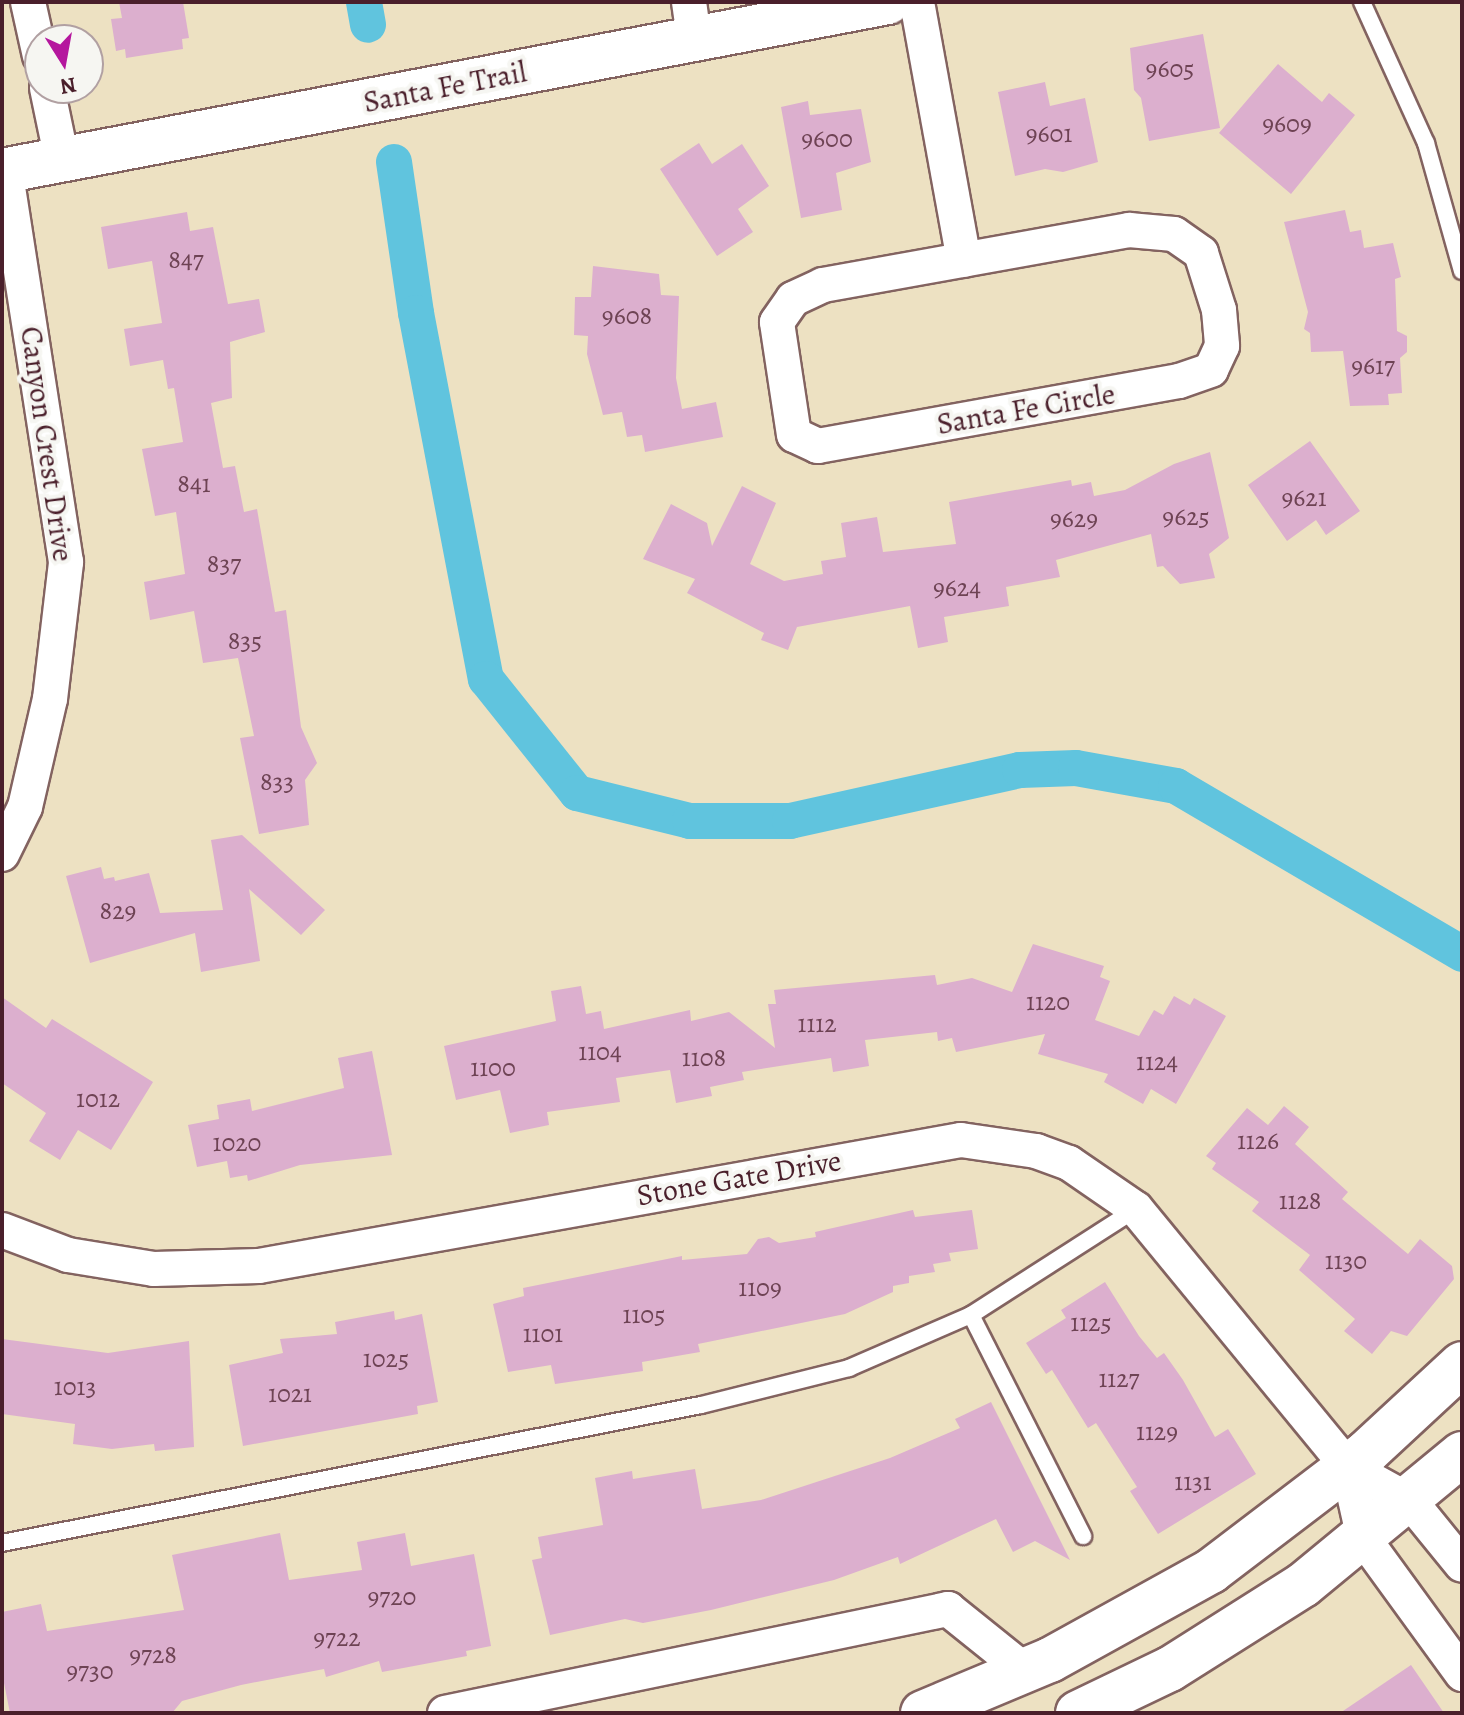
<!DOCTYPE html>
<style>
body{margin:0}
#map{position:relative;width:1464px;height:1715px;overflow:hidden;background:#ede1c2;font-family:Alegreya,serif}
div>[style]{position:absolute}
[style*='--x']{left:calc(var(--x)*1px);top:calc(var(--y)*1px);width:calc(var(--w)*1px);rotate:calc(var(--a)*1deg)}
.canal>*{height:36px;margin:-18px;padding:0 18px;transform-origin:18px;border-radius:18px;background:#60c4de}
.building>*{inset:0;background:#dcafce}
.roads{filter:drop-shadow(2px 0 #836360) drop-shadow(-2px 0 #836360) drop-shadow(0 2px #836360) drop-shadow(0 -2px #836360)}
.lane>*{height:16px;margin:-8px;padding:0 8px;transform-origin:8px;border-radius:8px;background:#fff}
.street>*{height:34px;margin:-17px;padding:0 17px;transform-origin:17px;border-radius:17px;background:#fff}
.secondary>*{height:44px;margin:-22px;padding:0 22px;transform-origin:22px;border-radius:22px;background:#fff}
span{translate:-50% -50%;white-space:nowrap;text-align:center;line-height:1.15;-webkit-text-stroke:8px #f6f6f2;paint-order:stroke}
.number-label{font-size:26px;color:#6e4354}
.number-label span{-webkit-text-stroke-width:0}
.street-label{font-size:30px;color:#4a1f2b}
.frame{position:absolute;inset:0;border:4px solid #4a1f2b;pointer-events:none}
.north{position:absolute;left:24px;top:24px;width:80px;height:80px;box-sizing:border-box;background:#f6f6f2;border:2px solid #b1a0a2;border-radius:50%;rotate:169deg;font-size:22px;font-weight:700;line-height:32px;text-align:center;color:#4a1f2b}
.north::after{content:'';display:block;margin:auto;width:28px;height:36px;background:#b5179e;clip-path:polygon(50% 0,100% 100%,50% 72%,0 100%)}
</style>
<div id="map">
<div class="canal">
<div style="--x:364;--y:2;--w:23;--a:80"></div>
<div style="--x:394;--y:162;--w:153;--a:81.7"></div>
<div style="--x:416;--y:313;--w:373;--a:79.2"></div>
<div style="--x:486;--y:679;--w:146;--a:51.4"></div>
<div style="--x:577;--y:793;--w:116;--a:13.9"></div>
<div style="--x:690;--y:821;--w:100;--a:0"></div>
<div style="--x:790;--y:821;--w:236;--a:-12.5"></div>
<div style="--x:1020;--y:770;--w:56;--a:-2"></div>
<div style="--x:1076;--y:768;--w:102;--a:10.2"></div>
<div style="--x:1176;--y:786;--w:332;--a:30.4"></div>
</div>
<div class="building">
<div style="clip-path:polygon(119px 2px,183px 2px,189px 38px,182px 39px,183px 49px,126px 58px,125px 49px,116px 51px,111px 19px,122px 18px)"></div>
<div style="clip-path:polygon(1203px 34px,1220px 128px,1149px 141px,1141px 98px,1134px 90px,1130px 48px)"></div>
<div style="clip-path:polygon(1278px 64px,1322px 102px,1329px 93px,1355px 115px,1291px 194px,1219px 133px)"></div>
<div style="clip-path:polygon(1045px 82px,1050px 106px,1085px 98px,1098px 162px,1063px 172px,1045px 169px,1015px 176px,998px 92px)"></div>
<div style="clip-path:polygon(808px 101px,810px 115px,861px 109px,871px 162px,836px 173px,842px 210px,801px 218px,781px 107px)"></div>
<div style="clip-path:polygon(699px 143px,712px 164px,742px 144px,769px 186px,738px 209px,753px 232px,717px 256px,660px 169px)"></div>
<div style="clip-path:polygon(1345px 210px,1350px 232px,1361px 230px,1364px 248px,1393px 243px,1401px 277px,1395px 279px,1397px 331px,1407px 336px,1407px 352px,1400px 358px,1402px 393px,1388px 394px,1389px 405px,1350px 406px,1343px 351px,1311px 352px,1310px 333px,1304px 329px,1308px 312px,1284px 222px)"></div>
<div style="clip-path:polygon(187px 212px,190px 231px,213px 227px,228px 304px,259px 299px,265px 332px,230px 342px,232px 398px,211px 403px,223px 468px,235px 466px,244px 512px,257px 509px,275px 612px,286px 610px,301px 727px,317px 763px,305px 780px,309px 825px,259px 834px,240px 738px,254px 736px,238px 658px,203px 663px,194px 611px,150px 620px,144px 582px,185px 574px,176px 512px,155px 516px,142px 449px,183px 442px,174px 388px,168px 389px,163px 360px,130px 366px,124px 329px,162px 323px,152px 261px,108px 269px,101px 227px)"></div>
<div style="clip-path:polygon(593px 266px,659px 274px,661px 295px,679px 296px,676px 378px,682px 409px,716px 402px,723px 437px,645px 452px,642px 435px,627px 437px,622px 412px,603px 415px,587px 354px,588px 336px,574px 335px,575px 297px,591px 297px)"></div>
<div style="clip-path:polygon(1310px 441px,1360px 511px,1326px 535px,1316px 520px,1287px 541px,1248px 485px)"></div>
<div style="clip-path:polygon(1210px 452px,1229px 538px,1209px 554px,1215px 578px,1180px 584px,1163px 566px,1157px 567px,1151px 534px,1056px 560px,1060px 577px,1006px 587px,1009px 606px,944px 617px,948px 642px,918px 648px,910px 606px,797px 627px,788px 650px,761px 640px,764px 633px,687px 593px,695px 579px,643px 559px,671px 504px,707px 523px,712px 546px,742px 486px,776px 503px,750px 564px,784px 581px,823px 574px,821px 561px,846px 557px,841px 523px,877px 517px,883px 552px,956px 544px,949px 502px,1071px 480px,1072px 486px,1091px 482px,1094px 496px,1125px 490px,1174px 464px)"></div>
<div style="clip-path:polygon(242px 835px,325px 910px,301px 935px,249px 889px,260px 961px,201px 972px,195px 933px,90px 963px,66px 876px,101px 867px,104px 879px,114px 877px,115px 881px,149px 873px,160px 913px,223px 910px,211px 840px)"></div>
<div style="clip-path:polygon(1033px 944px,1104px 966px,1100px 977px,1110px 981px,1095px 1020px,1139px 1036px,1154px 1010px,1163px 1015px,1174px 996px,1190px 1005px,1194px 998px,1226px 1016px,1176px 1104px,1151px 1089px,1143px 1104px,1104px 1082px,1108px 1074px,1038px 1054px,1045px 1034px,956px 1052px,952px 1038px,938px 1041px,937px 1032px,865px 1040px,869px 1066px,833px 1072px,831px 1058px,742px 1072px,744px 1080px,710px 1087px,712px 1096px,676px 1103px,670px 1070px,616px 1078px,620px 1102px,547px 1112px,549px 1125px,510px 1133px,500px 1090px,456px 1100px,444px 1046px,556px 1021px,551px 991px,581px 986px,586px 1014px,601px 1011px,604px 1029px,690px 1010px,691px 1021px,729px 1012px,775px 1048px,768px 1004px,776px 1004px,774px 990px,935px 975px,937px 985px,972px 978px,1012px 992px)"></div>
<div style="clip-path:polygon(2px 997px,46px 1028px,52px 1019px,153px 1082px,111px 1150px,78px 1130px,60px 1160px,29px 1141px,46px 1113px,2px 1083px)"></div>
<div style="clip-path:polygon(372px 1051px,392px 1155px,300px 1165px,248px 1181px,247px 1175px,230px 1178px,227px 1161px,197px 1167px,188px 1125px,219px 1119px,217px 1105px,250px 1099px,252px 1111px,344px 1088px,338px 1058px)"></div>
<div style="clip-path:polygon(1284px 1106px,1309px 1127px,1295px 1144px,1348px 1192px,1342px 1199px,1408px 1254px,1420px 1239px,1452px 1266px,1454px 1279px,1407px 1336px,1391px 1331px,1372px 1354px,1344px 1331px,1355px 1319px,1299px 1270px,1310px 1255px,1252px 1211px,1259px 1202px,1212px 1169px,1216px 1163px,1206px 1156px,1247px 1108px,1268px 1125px)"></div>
<div style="clip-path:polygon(913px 1210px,915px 1217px,972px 1210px,978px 1249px,949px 1253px,951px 1261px,933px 1264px,935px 1272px,909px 1276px,909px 1283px,893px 1286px,893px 1292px,845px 1314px,698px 1344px,700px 1352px,642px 1362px,643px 1371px,555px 1384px,551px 1365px,508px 1372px,493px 1304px,524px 1296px,523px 1288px,682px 1256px,682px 1260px,747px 1254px,758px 1239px,769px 1237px,779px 1243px,816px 1237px,815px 1232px)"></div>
<div style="clip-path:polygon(1105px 1282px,1139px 1336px,1157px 1358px,1164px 1353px,1183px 1380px,1215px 1437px,1228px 1429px,1256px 1474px,1158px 1534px,1130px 1491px,1137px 1487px,1096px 1423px,1088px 1428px,1052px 1370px,1046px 1374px,1026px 1343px,1066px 1318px,1061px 1310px)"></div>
<div style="clip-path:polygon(394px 1311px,395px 1320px,422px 1314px,438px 1402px,417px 1406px,418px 1414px,243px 1446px,229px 1365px,283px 1353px,280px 1339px,337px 1334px,335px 1322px)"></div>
<div style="clip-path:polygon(2px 1339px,108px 1353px,189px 1341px,194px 1447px,155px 1451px,154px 1444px,112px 1449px,73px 1444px,75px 1424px,2px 1414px)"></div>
<div style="clip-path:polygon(991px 1402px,1070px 1560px,1035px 1541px,1013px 1552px,996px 1519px,900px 1564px,898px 1557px,834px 1580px,711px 1610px,643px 1623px,625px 1619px,550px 1635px,532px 1560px,542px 1558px,538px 1537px,603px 1525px,595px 1478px,632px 1471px,633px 1479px,695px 1469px,702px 1509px,761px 1500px,890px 1458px,960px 1428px,955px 1419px)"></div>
<div style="clip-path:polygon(280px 1533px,289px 1580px,362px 1570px,357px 1542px,405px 1533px,411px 1566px,474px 1554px,491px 1646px,466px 1651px,467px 1656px,382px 1672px,379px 1661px,326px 1677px,324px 1669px,241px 1685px,182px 1701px,172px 1713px,10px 1713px,2px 1673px,2px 1612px,41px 1604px,47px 1631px,184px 1610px,172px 1555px)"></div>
<div style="clip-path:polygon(1411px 1665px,1444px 1713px,1340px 1713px)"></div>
</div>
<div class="roads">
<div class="lane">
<div style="--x:1362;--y:2;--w:155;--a:65.6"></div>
<div style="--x:1426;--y:143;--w:133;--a:74.3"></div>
<div style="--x:971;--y:1315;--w:248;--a:63.1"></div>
<div style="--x:2;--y:1543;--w:712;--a:-11.17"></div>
<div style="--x:701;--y:1405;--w:153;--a:-14"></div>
<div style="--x:849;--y:1368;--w:133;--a:-23.5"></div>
<div style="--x:971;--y:1315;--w:196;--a:-32.7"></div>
</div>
<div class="street">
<div style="--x:28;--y:2;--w:55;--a:77.5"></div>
<div style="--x:689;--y:2;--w:37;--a:82"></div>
<div style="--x:917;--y:2;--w:262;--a:79.7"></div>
<div style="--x:47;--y:88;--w:74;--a:78.2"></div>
<div style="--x:1129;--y:230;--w:45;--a:5.1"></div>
<div style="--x:1174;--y:234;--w:33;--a:35"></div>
<div style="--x:1201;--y:253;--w:60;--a:72.5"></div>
<div style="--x:1219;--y:310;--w:36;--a:85"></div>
<div style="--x:1222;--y:346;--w:26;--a:115"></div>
<div style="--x:1211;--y:370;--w:34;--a:161"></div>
<div style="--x:1179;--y:381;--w:367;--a:169.8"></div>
<div style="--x:818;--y:446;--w:26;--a:-155"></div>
<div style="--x:794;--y:435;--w:114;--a:-98.6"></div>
<div style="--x:777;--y:322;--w:28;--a:-55"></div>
<div style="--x:793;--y:299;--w:33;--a:-25"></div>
<div style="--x:823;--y:285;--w:311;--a:-10.2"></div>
<div style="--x:2;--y:854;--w:52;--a:-63.9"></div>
<div style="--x:25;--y:807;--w:111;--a:-77"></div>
<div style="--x:50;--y:699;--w:138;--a:-83.3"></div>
<div style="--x:66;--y:562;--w:397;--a:-98.8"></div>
<div style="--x:2;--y:1230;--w:71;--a:20.7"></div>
<div style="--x:68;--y:1255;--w:87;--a:9.2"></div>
<div style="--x:154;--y:1269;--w:105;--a:-1.6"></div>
<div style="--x:259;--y:1266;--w:713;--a:-10.18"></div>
<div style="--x:961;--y:1140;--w:76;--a:8.3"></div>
<div style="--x:1036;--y:1151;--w:35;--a:20"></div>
<div style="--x:1069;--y:1163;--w:81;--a:34.5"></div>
<div style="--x:1136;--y:1209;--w:334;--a:50.6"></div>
<div style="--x:1348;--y:1467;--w:71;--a:28.7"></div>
<div style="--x:1410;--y:1501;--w:82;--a:50.9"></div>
<div style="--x:1348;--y:1467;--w:74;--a:77.5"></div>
<div style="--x:1364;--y:1539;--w:167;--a:54"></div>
<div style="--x:445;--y:1713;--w:514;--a:-11.68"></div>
<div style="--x:948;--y:1609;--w:99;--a:38.8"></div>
</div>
<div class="secondary">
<div style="--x:2;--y:171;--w:902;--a:-10.8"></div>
<div style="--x:923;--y:1713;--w:138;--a:-22.7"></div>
<div style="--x:1050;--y:1660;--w:184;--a:-28.9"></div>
<div style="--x:1211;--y:1571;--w:196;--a:-37.3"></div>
<div style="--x:1367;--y:1452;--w:129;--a:-42.8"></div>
<div style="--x:1078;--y:1713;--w:102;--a:-25.6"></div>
<div style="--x:1170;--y:1669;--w:157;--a:-32.3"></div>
<div style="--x:1303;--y:1585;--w:206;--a:-39.5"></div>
</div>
</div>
<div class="number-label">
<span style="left:1170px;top:69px">9605</span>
<span style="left:1287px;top:124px">9609</span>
<span style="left:1049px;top:134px">9601</span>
<span style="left:827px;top:139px">9600</span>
<span style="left:186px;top:260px">847</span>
<span style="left:627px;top:316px">9608</span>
<span style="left:1373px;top:366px">9617</span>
<span style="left:194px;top:484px">841</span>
<span style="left:1304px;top:498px">9621</span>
<span style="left:1186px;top:517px">9625</span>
<span style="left:1074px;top:519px">9629</span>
<span style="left:224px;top:564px">837</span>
<span style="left:957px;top:588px">9624</span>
<span style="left:245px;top:641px">835</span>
<span style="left:277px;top:782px">833</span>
<span style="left:118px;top:911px">829</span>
<span style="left:1048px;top:1002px">1120</span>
<span style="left:817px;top:1024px">1112</span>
<span style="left:600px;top:1052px">1104</span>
<span style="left:704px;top:1058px">1108</span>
<span style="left:1157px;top:1062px">1124</span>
<span style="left:493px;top:1068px">1100</span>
<span style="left:98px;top:1099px">1012</span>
<span style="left:1258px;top:1141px">1126</span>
<span style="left:237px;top:1143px">1020</span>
<span style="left:1300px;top:1201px">1128</span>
<span style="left:1346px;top:1261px">1130</span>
<span style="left:760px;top:1288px">1109</span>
<span style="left:644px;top:1315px">1105</span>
<span style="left:1091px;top:1323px">1125</span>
<span style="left:543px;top:1334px">1101</span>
<span style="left:386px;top:1359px">1025</span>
<span style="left:1119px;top:1379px">1127</span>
<span style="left:75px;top:1387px">1013</span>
<span style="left:290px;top:1394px">1021</span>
<span style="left:1157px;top:1432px">1129</span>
<span style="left:1193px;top:1482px">1131</span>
<span style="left:392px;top:1597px">9720</span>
<span style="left:337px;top:1638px">9722</span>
<span style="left:153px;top:1655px">9728</span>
<span style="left:90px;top:1671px">9730</span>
</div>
<div class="street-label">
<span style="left:445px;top:87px;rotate:-11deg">Santa Fe Trail</span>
<span style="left:1026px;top:409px;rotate:-10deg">Santa Fe Circle</span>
<span style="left:47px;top:444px;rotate:82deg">Canyon Crest Drive</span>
<span style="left:739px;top:1178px;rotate:-10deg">Stone Gate Drive</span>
</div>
<div class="frame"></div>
<div class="north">N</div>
</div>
